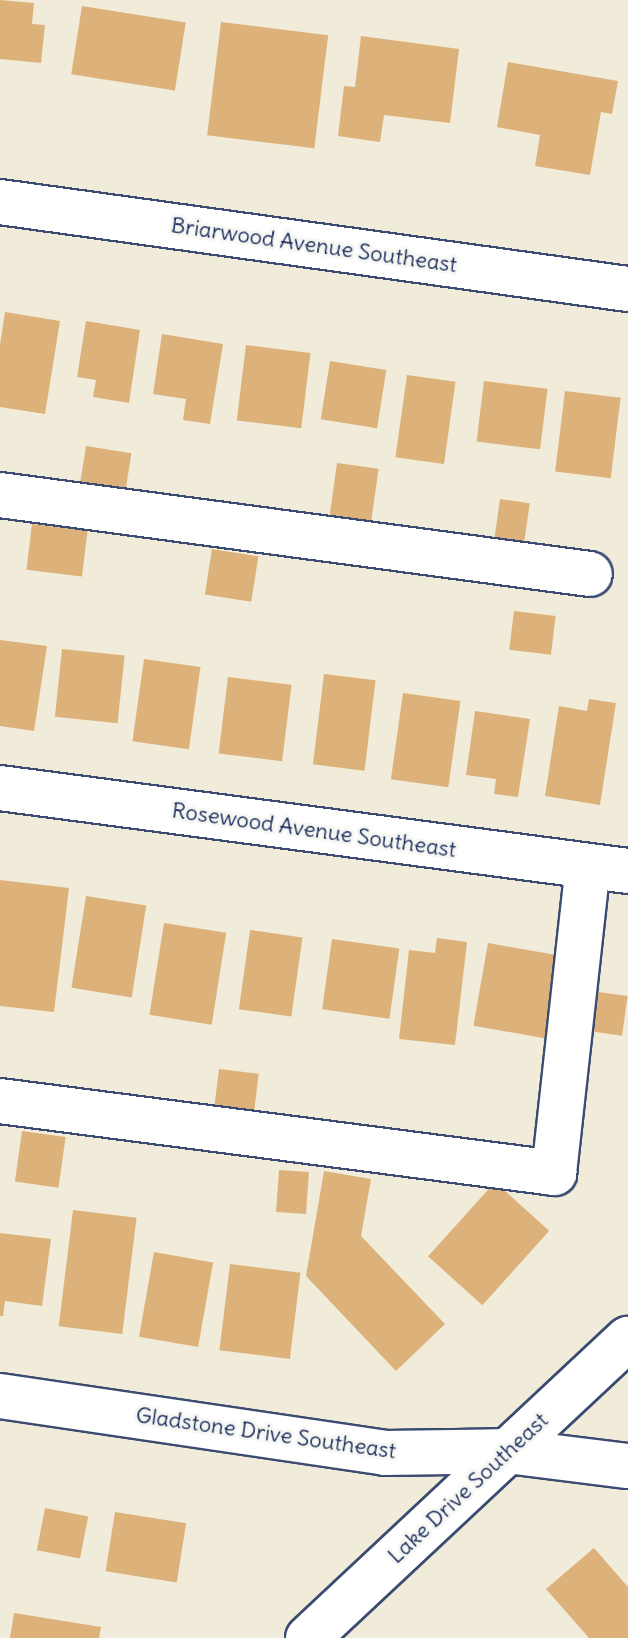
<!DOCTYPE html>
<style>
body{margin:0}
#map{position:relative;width:628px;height:1638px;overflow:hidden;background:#f1ebda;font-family:Delius,sans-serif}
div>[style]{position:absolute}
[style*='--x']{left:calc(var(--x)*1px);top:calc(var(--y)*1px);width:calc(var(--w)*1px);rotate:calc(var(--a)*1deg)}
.building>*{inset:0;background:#ddb27a;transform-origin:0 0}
.roads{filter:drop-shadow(2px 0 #3b4b71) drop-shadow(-2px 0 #3b4b71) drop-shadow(0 2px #3b4b71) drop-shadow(0 -2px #3b4b71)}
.minor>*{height:44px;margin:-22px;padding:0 22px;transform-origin:22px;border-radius:22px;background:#fff}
.major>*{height:44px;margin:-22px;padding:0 22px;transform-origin:22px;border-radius:22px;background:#fff}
span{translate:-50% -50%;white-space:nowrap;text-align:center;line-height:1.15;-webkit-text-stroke:6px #f6f6f2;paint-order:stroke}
.street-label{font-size:22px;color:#1b2f5e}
</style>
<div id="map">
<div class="building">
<div style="clip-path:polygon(0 0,34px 3px,32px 24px,45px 25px,41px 63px,0 59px)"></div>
<div style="left:82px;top:6px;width:105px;height:69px;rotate:9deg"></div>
<div style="left:221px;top:22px;width:108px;height:114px;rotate:7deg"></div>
<div style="clip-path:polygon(361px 36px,459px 49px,450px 123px,384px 115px,380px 142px,338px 136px,344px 86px,355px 87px)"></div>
<div style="clip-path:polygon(508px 62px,618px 81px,612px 114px,601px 112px,590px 175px,535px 166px,540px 135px,497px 127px)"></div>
<div style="clip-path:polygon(5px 312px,60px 321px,45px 414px,0 407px,0 345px)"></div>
<div style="clip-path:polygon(86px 321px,140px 330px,129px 403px,93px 397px,96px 380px,77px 377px)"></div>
<div style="clip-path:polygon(162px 334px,223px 344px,210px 424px,183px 420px,186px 399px,153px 394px)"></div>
<div style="left:246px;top:345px;width:65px;height:76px;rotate:7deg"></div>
<div style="left:330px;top:361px;width:57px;height:59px;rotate:9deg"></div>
<div style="left:407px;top:375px;width:49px;height:83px;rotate:8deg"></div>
<div style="left:484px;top:381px;width:64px;height:61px;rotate:7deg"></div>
<div style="left:565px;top:391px;width:56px;height:81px;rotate:7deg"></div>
<div style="left:86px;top:446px;width:46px;height:41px;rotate:9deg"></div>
<div style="left:337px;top:463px;width:42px;height:53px;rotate:8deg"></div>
<div style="left:500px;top:499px;width:30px;height:44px;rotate:8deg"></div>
<div style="left:32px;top:524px;width:56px;height:46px;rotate:7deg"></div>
<div style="left:212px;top:549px;width:47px;height:46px;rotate:9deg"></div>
<div style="left:514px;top:611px;width:42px;height:39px;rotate:7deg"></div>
<div style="clip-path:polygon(0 640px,47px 646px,34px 731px,0 726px)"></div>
<div style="left:62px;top:649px;width:63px;height:68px;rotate:6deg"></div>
<div style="left:144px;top:659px;width:57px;height:83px;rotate:8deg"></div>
<div style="left:324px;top:674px;width:52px;height:91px;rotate:7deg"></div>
<div style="left:228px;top:677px;width:64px;height:77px;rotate:7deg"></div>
<div style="left:403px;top:693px;width:58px;height:87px;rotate:8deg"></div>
<div style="clip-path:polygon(589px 699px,616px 703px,600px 805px,545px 796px,559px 706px,587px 711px)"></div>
<div style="clip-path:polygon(475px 711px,530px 719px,518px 797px,494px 794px,496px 779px,466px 775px)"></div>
<div style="clip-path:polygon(0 880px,69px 888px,54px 1012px,0 1006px)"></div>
<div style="left:86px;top:896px;width:61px;height:93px;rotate:9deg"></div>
<div style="left:164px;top:923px;width:63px;height:93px;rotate:9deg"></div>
<div style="left:250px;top:930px;width:53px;height:80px;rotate:8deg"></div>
<div style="clip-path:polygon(437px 938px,467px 942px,455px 1045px,399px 1039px,409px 950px,435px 953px)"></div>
<div style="left:332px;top:939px;width:68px;height:71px;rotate:8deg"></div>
<div style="left:488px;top:943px;width:75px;height:84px;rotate:10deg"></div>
<div style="left:584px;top:990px;width:44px;height:40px;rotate:8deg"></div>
<div style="left:219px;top:1069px;width:40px;height:39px;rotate:7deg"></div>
<div style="left:22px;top:1131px;width:44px;height:51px;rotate:8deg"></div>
<div style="left:279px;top:1170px;width:30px;height:42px;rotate:4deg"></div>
<div style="clip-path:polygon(324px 1171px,371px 1179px,361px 1236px,445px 1324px,396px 1371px,306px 1276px)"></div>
<div style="left:495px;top:1182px;width:73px;height:100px;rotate:42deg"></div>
<div style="left:73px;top:1210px;width:64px;height:117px;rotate:7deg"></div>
<div style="clip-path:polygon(0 1233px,51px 1239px,42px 1306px,5px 1301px,3px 1316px,0 1316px)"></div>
<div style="left:154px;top:1252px;width:60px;height:86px;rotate:10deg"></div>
<div style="left:230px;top:1264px;width:71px;height:87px;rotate:7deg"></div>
<div style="left:45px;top:1508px;width:44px;height:43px;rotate:11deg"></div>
<div style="left:115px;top:1512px;width:72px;height:60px;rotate:9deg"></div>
<div style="clip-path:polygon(594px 1548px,628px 1587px,628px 1638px,589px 1638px,546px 1589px)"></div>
<div style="clip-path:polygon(14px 1613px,101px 1627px,99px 1638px,10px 1638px)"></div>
</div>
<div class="roads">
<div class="minor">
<div style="--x:0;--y:202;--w:634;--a:7.89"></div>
<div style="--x:0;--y:495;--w:595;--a:7.63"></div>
<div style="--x:0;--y:788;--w:633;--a:7.53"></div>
<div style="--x:0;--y:1101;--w:559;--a:7.4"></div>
<div style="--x:554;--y:1173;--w:308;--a:-83.7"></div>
<div style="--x:0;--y:1396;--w:389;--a:8.4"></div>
<div style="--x:385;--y:1453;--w:122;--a:-0.9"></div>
<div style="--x:507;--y:1451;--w:122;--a:7.1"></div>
</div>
<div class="major">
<div style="--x:308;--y:1638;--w:438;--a:-43.1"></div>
</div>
</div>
<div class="street-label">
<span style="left:314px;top:245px;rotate:8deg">Briarwood Avenue Southeast</span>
<span style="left:314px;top:830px;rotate:8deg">Rosewood Avenue Southeast</span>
<span style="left:266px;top:1433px;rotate:8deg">Gladstone Drive Southeast</span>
<span style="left:468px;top:1488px;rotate:-43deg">Lake Drive Southeast</span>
</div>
</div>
